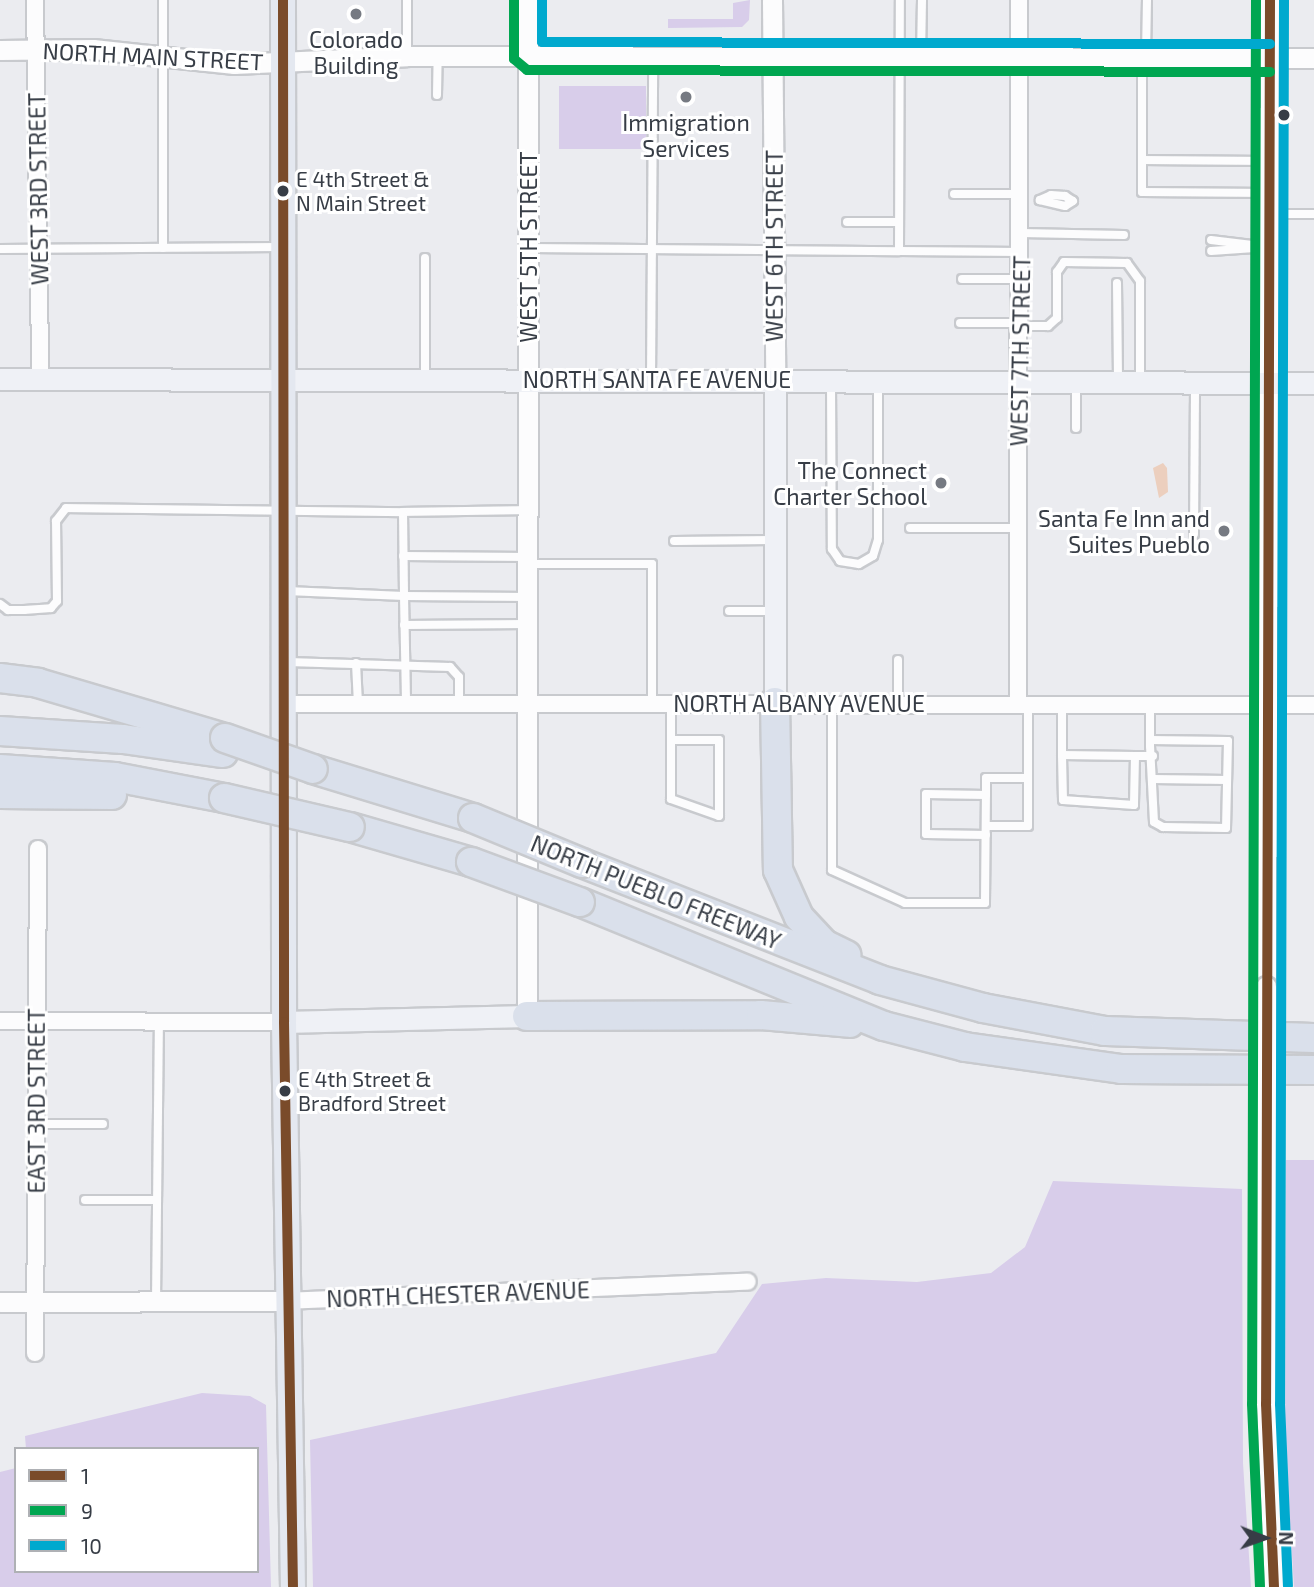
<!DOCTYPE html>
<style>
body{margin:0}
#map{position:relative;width:1314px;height:1587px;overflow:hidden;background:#ebecf0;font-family:"Exo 2",sans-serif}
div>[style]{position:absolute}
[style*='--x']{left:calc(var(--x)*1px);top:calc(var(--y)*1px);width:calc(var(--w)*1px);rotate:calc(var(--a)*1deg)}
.green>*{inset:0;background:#d8cdea;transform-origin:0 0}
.water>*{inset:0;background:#eccfbe}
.roads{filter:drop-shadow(2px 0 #c8cace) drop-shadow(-2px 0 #c8cace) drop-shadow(0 2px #c8cace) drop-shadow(0 -2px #c8cace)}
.service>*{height:8px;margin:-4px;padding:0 4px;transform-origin:4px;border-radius:4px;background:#fcfcfd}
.minor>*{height:16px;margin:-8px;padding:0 8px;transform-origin:8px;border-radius:8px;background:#fcfcfd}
.tertiary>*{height:19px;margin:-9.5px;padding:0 9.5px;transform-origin:9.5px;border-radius:9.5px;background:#fcfcfd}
.secondary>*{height:21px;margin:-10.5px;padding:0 10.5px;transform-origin:10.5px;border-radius:10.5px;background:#eff1f6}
.primary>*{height:24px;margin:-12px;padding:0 12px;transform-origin:12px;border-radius:12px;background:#e4e8f0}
.motorway>*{height:28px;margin:-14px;padding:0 14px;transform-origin:14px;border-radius:14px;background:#dae0eb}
.bridges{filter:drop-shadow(2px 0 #c8cace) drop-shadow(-2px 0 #c8cace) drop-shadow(0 2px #c8cace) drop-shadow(0 -2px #c8cace)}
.tertiary-bridge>*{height:19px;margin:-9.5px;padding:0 9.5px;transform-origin:9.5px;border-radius:9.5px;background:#fcfcfd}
.motorway-bridge>*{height:28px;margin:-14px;padding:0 14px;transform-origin:14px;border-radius:14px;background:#dae0eb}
.bus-1>*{height:10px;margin:-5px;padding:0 5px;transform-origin:5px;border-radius:5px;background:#7a4b2a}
.bus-2>*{height:10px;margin:-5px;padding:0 5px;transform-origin:5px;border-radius:5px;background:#00a651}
.bus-3>*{height:10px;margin:-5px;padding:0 5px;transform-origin:5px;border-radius:5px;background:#00a9ce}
.dots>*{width:19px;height:19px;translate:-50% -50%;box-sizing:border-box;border:4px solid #fff;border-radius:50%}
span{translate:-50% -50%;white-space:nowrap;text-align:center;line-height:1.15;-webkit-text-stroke:6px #fff;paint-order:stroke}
.bus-label{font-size:21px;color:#373d46}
.left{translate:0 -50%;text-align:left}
.poi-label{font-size:23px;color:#373d46}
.right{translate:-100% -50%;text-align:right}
.street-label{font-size:23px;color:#373d46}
.legend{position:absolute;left:14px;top:1447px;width:245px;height:126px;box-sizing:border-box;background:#fff;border:2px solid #afb1b5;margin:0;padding:9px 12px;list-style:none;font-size:21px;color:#373d46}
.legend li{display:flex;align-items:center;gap:14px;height:35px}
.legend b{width:35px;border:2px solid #afb1b5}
.north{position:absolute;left:1230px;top:1503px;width:70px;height:70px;-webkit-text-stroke:5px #fff;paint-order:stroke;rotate:91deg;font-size:19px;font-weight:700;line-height:28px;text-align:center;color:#373d46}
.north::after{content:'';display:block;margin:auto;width:24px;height:32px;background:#373d46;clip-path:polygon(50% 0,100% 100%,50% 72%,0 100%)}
</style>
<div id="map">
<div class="green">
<div style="clip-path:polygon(750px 0,749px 20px,742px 27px,668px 28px,668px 19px,733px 19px,733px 3px)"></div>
<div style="left:559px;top:86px;width:87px;height:63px"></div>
<div style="clip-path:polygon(1286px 1160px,1314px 1160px,1314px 1587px,1294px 1587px,1285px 1444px)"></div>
<div style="clip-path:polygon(1053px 1181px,1242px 1189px,1243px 1463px,1251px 1587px,313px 1587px,310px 1440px,716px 1353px,762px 1284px,826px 1278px,917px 1282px,991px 1273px,1025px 1247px)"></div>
<div style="clip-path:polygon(202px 1393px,250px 1396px,266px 1405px,271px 1587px,0 1587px,0 1472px,16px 1468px,16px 1571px,257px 1571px,257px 1449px,26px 1449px,25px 1436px)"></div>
</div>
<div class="water">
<div style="clip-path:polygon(1163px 463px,1167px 468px,1168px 492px,1159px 498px,1153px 468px)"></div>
</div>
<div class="roads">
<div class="service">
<div style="--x:163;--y:0;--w:248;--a:90"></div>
<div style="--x:407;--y:56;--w:56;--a:-90"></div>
<div style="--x:1146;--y:56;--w:56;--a:-89"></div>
<div style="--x:921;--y:57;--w:57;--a:-89"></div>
<div style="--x:1142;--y:59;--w:133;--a:90"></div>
<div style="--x:1142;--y:192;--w:127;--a:0.5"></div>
<div style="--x:437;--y:95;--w:39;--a:-89"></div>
<div style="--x:1142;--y:160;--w:127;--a:0.5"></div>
<div style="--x:954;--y:194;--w:67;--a:0"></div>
<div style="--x:1051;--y:195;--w:14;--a:4"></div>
<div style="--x:1065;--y:196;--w:9;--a:32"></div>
<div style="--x:1073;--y:201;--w:9;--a:148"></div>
<div style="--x:1065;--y:206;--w:26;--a:-167"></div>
<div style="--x:1040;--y:200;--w:12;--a:-24"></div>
<div style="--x:1269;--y:214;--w:45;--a:0"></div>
<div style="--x:847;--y:222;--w:52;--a:0"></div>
<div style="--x:1021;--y:233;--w:103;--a:1.1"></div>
<div style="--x:1211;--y:240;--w:58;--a:6.9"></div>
<div style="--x:1269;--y:247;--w:58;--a:176.1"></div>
<div style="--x:530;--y:248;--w:369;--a:0.5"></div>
<div style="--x:899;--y:251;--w:251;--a:-89.8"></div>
<div style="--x:0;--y:249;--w:281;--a:-0.4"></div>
<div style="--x:899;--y:251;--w:122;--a:0.5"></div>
<div style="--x:962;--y:279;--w:59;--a:0"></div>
<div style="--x:1117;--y:283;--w:97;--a:89.4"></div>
<div style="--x:960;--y:323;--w:60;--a:0"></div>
<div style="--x:1020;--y:326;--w:28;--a:0"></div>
<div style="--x:1048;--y:326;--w:12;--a:-42"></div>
<div style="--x:1057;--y:318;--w:46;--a:-90"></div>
<div style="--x:1057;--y:272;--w:12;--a:-55"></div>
<div style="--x:1064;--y:262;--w:63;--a:0.9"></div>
<div style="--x:1127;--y:263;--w:22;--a:54"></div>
<div style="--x:1140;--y:281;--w:99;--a:90"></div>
<div style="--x:425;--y:379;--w:121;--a:-90"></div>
<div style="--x:651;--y:379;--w:322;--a:-89.6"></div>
<div style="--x:831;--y:383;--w:166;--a:89.7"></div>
<div style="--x:832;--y:549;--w:14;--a:56"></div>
<div style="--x:840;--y:561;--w:19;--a:9"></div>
<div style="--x:859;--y:564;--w:16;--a:-30"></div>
<div style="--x:873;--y:556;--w:17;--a:-73"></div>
<div style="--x:878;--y:540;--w:156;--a:-90"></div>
<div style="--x:1076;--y:383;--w:45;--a:90"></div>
<div style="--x:528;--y:510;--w:125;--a:179.1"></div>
<div style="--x:403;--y:512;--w:84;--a:89.3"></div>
<div style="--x:404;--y:596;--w:124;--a:0.5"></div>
<div style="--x:910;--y:528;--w:108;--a:0"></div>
<div style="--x:1194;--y:534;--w:151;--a:-89.6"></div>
<div style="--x:674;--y:541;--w:98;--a:-0.6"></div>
<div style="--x:403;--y:556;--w:125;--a:0.5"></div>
<div style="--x:528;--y:564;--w:124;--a:0"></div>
<div style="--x:652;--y:564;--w:139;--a:90"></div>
<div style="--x:287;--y:591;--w:117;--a:2.4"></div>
<div style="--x:404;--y:596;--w:108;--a:88.9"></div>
<div style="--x:0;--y:604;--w:10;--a:37"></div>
<div style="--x:8;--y:610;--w:16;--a:0"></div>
<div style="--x:24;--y:610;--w:27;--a:-4"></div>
<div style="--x:51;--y:608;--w:9;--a:-49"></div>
<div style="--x:57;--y:601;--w:80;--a:-90.7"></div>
<div style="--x:56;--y:521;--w:16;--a:-52"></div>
<div style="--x:66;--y:508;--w:337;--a:0.7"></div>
<div style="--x:729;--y:611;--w:43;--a:0"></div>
<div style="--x:404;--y:625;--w:124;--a:-0.5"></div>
<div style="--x:288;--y:662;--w:162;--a:1.8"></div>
<div style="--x:450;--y:667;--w:13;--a:48"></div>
<div style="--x:459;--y:677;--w:27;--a:90"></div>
<div style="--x:356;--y:663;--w:41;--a:87.2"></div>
<div style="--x:832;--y:702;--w:168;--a:90"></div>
<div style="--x:832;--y:870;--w:80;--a:24.3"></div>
<div style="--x:905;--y:903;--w:80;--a:0"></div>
<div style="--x:985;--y:903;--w:108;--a:-89.5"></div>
<div style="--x:898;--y:703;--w:43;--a:-90"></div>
<div style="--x:671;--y:740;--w:48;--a:0"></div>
<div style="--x:719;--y:740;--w:76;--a:90"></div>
<div style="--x:719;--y:816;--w:51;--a:-160.5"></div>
<div style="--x:671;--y:799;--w:96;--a:-90"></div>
<div style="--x:1150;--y:740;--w:78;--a:0.7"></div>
<div style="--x:1228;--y:741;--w:87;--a:91.3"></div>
<div style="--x:1226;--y:828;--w:63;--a:-179.1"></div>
<div style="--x:1163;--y:827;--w:10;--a:-151"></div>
<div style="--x:1154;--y:822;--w:76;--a:-93"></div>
<div style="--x:1150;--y:746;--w:42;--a:-90"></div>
<div style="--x:1062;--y:755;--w:52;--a:-90"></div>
<div style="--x:1135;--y:756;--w:49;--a:91.2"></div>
<div style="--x:1134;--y:805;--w:71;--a:-176"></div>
<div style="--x:1063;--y:800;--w:45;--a:-91.3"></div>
<div style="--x:1062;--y:755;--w:73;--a:0.8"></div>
<div style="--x:1135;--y:756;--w:18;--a:0"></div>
<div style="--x:1153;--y:779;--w:74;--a:0.8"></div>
<div style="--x:986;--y:826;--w:42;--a:0"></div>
<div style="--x:1028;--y:826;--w:48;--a:-90"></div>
<div style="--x:986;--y:835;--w:60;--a:-179"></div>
<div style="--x:926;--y:834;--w:40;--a:-90"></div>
<div style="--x:926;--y:794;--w:60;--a:1"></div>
<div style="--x:986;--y:795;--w:17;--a:-90"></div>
<div style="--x:986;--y:778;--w:42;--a:0"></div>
<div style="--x:1028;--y:778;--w:75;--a:-90"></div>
<div style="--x:36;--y:1124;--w:67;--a:0"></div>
<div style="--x:85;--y:1200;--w:72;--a:0"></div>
<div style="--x:156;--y:1302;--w:281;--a:-89.4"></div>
</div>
<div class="minor">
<div style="--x:35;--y:0;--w:379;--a:89.2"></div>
<div style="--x:1018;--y:703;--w:703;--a:-89.92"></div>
<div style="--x:285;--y:704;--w:1029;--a:0.06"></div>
<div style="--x:0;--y:1021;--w:284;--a:0.2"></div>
<div style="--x:286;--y:1301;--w:462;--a:-2.4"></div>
<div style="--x:35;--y:1353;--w:504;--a:-89.66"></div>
</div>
<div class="tertiary">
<div style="--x:772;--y:0;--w:380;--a:89.5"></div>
<div style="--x:0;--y:50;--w:93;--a:-0.6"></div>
<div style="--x:93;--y:49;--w:142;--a:6.1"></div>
<div style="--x:234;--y:64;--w:173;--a:-2.6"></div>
<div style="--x:407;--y:56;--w:907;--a:0.13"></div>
<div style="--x:1266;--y:986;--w:986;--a:-89.77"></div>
<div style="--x:527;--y:1016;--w:1016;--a:-89.94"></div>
<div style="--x:0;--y:1302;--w:286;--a:-0.2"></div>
</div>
<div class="secondary">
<div style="--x:0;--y:379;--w:1314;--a:0.17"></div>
<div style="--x:775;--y:380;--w:322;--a:90"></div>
<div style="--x:284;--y:1022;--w:243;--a:-1.4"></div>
</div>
<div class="primary">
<div style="--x:283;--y:0;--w:1022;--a:89.94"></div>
<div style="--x:284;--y:1022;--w:565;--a:89.09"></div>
</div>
<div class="motorway">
<div style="--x:0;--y:678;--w:38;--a:7"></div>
<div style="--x:38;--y:683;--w:195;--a:16.4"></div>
<div style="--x:775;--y:702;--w:168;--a:89"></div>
<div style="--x:778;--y:870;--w:51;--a:65.9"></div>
<div style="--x:799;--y:917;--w:37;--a:47"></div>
<div style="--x:824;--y:944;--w:25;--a:26"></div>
<div style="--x:0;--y:731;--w:123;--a:3.7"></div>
<div style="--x:123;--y:739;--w:101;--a:8"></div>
<div style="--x:0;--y:769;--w:115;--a:4"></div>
<div style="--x:115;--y:777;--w:111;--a:10.9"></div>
<div style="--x:313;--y:769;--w:167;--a:17"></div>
<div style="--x:0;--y:794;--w:112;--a:0.5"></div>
<div style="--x:350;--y:827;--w:126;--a:16.1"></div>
<div style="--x:582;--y:863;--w:320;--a:21.4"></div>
<div style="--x:880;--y:980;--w:107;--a:15.2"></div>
<div style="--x:983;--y:1008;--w:124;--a:10.7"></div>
<div style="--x:1105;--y:1031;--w:209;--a:1.9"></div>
<div style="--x:580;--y:902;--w:328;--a:22.2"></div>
<div style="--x:884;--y:1026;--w:84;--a:14.5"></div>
<div style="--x:965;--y:1047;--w:158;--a:8"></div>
<div style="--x:1121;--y:1069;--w:193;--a:0.3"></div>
<div style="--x:527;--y:1016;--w:234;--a:-0.2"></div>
<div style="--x:761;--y:1015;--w:89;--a:5.1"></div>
</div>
</div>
<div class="bridges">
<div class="tertiary-bridge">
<div style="--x:1266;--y:986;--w:418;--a:90"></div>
<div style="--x:1266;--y:1404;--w:183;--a:87.5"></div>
</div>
<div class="motorway-bridge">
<div style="--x:225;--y:738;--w:93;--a:19.4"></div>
<div style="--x:224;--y:798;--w:129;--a:13"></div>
<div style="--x:473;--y:818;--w:118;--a:22.4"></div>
<div style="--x:471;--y:862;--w:116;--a:20.2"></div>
</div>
</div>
<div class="bus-1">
<div style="--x:283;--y:0;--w:1022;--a:89.94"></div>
<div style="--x:284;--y:1022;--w:565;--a:89.09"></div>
<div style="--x:1270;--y:0;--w:1404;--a:90.16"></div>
<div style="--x:1266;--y:1404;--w:183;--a:87.5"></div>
</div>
<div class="bus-2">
<div style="--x:514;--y:0;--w:59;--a:90"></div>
<div style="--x:514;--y:59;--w:17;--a:40"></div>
<div style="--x:527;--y:70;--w:743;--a:0.15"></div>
<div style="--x:1256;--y:0;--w:1404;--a:90.16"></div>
<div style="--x:1252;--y:1404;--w:183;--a:87.5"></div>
</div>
<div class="bus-3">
<div style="--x:542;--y:0;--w:42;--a:90"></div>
<div style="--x:542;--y:42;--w:728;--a:0.16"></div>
<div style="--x:1284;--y:0;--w:1404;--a:90.16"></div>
<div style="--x:1280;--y:1404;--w:182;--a:87.5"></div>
</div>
<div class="dots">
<div style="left:356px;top:14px;background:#767a82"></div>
<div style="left:686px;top:97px;background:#767a82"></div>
<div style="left:1284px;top:115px;background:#373d46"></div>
<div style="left:283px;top:191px;background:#373d46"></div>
<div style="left:941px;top:483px;background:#767a82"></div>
<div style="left:1224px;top:531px;background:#767a82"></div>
<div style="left:285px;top:1091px;background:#373d46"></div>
</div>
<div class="bus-label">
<span class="left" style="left:296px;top:191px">E 4th Street &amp;<br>N Main Street</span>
<span class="left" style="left:298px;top:1091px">E 4th Street &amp;<br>Bradford Street</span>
</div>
<div class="poi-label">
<span style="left:356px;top:52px">Colorado<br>Building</span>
<span style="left:686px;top:135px">Immigration<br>Services</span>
<span class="right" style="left:927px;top:483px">The Connect<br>Charter School</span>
<span class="right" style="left:1210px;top:531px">Santa Fe Inn and<br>Suites Pueblo</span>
</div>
<div class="street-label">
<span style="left:153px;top:56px;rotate:3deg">NORTH MAIN STREET</span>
<span style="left:38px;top:189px;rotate:-91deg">WEST 3RD STREET</span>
<span style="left:774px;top:246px;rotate:-90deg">WEST 6TH STREET</span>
<span style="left:528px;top:247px;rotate:-90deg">WEST 5TH STREET</span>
<span style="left:1020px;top:351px;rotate:-89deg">WEST 7TH STREET</span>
<span style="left:657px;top:379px">NORTH SANTA FE AVENUE</span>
<span style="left:799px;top:703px">NORTH ALBANY AVENUE</span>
<span style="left:656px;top:892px;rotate:22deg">NORTH PUEBLO FREEWAY</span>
<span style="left:36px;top:1101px;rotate:-90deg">EAST 3RD STREET</span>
<span style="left:458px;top:1294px;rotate:-2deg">NORTH CHESTER AVENUE</span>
</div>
<ul class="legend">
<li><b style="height:9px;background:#7a4b2a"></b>1</li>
<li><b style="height:9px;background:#00a651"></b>9</li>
<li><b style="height:9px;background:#00a9ce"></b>10</li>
</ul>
<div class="north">N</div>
</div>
